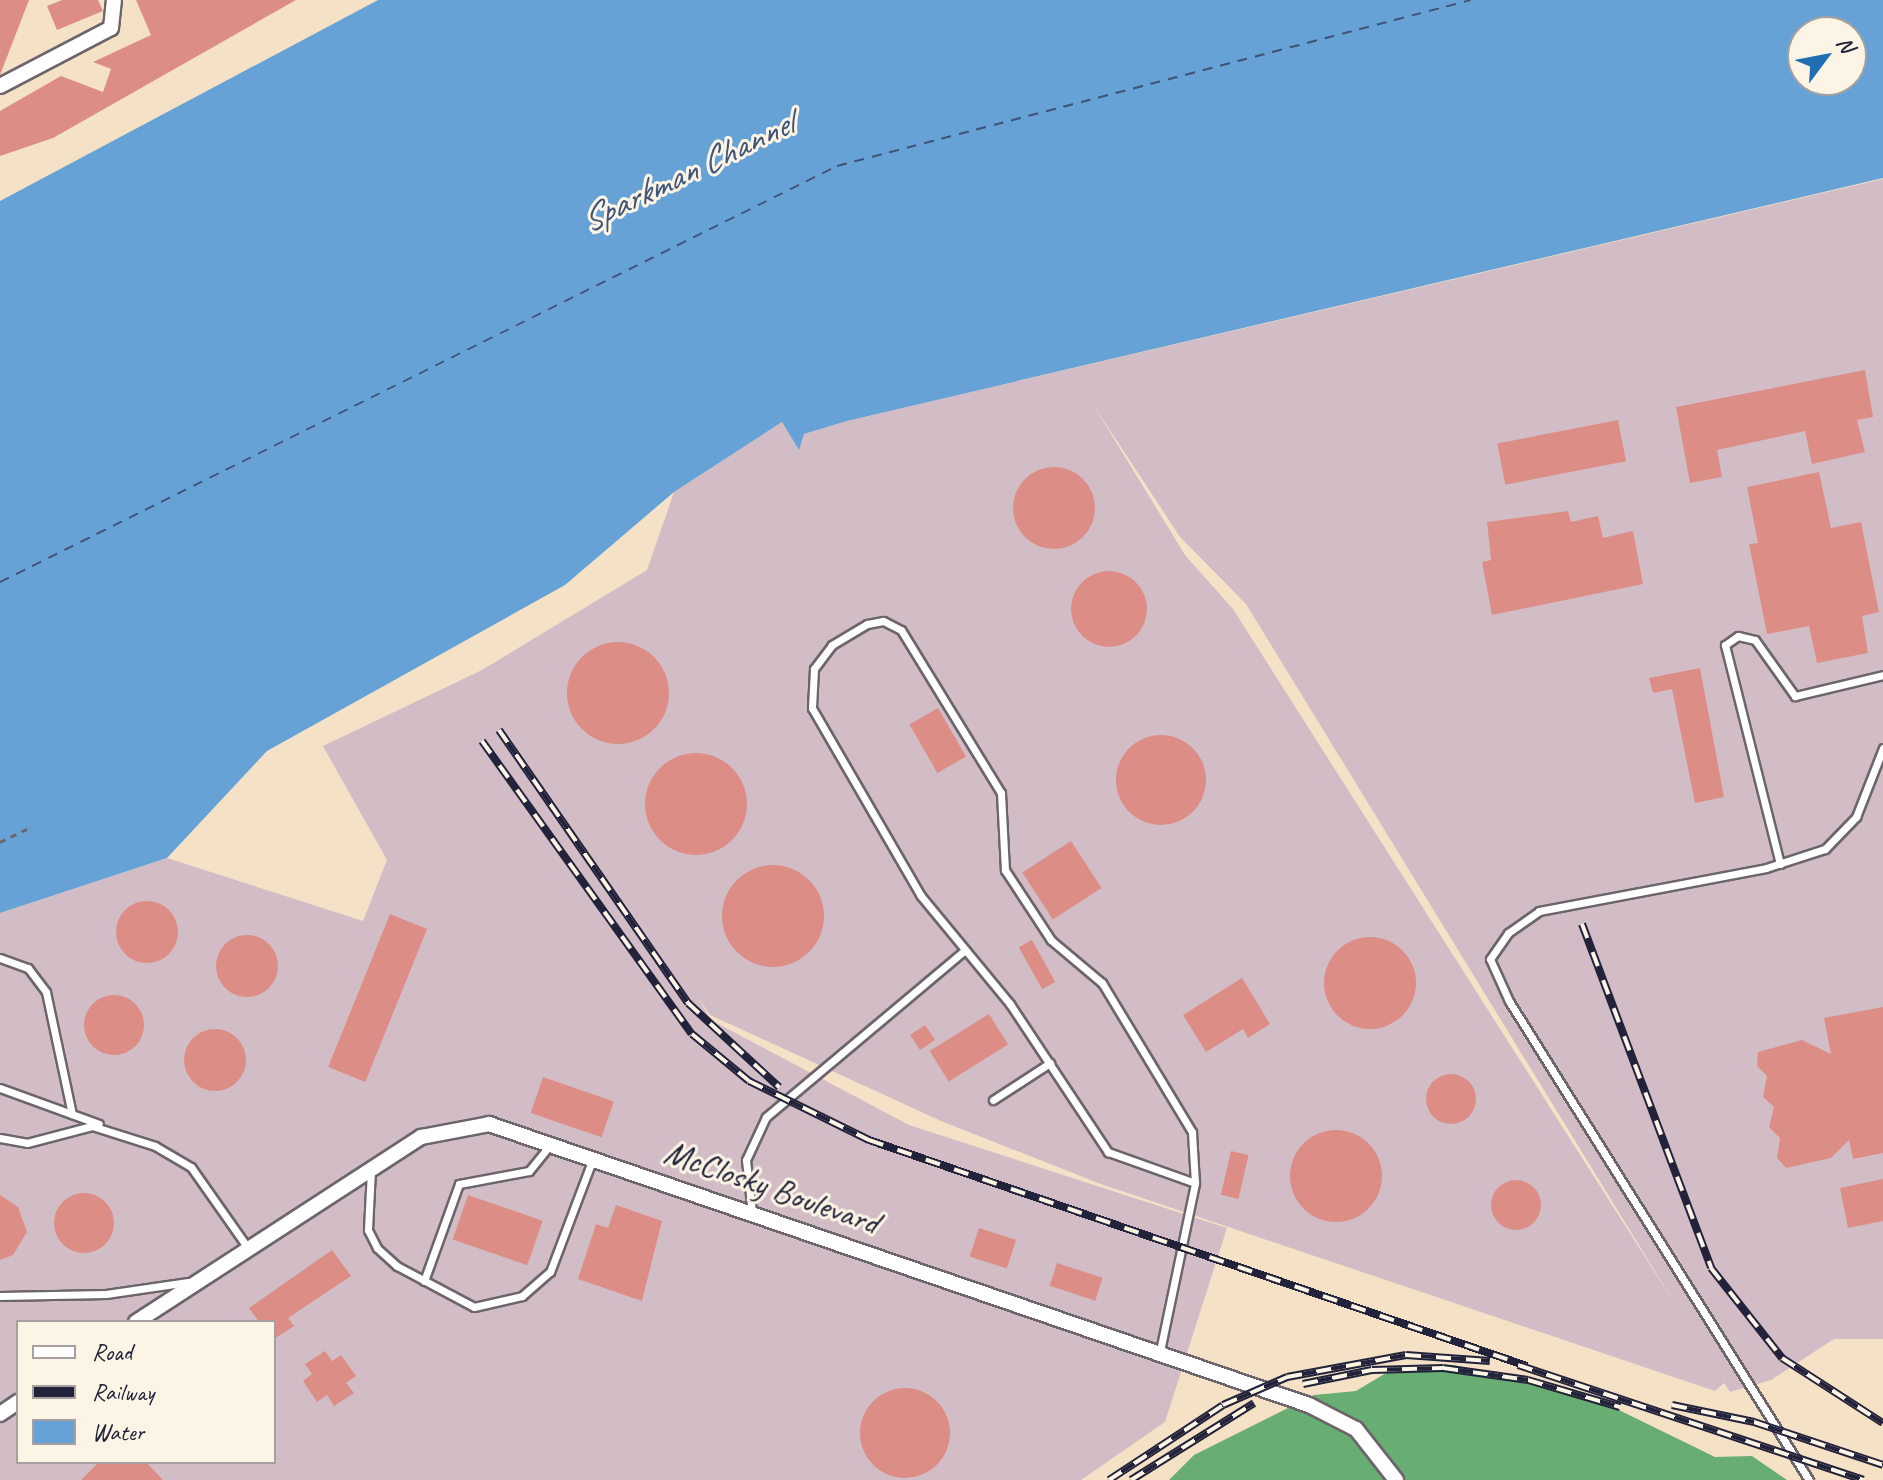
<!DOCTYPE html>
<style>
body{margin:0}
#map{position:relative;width:1883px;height:1480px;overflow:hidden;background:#f5e2c6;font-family:Caveat,sans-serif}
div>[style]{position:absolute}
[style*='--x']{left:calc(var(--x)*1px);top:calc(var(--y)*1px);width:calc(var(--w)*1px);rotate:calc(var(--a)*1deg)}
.industrial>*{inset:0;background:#d2bdc7}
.forest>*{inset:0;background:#68ad72}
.water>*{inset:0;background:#67a2d7}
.ferry>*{height:2px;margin-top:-1px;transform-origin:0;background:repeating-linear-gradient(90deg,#3e5579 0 10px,transparent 0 18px)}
.building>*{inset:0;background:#dc8e86;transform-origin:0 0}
.round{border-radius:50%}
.path>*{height:3px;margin-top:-1.5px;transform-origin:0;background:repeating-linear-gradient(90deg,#6c656c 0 6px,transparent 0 12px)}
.roads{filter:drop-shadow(2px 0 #6c656c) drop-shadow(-2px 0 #6c656c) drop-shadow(0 2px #6c656c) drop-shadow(0 -2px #6c656c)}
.lane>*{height:7px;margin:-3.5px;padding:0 3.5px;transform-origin:3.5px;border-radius:3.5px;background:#fff}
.street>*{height:14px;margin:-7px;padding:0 7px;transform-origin:7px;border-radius:7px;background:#fff}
.rail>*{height:8px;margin-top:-4px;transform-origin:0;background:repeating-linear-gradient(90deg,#fcf5e5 0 15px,#22223b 0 30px);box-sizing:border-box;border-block:2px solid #22223b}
span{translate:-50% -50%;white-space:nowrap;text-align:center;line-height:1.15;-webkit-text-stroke:6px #fcf5e5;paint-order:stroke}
.street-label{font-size:34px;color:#22223b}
.water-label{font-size:36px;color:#3e5579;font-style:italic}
.legend{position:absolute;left:16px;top:1320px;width:260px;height:144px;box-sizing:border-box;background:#fcf5e5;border:2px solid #a5a1a1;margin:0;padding:10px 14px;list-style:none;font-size:24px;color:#22223b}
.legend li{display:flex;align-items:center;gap:16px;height:40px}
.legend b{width:40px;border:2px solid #a5a1a1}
.north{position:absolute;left:1787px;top:16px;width:80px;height:80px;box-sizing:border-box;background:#fcf5e5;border:2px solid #a5a1a1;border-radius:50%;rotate:58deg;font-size:22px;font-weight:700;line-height:32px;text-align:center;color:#22223b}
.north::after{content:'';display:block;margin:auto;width:28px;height:36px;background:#1f6fb2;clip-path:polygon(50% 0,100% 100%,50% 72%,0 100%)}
</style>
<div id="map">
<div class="industrial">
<div style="clip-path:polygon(evenodd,1883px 179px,1883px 1339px,1834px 1339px,1771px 1380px,1730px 1392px,1724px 1383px,1715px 1391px,1098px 1183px,941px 1121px,710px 1015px,697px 996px,711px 1020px,909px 1125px,1227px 1228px,1165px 1422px,1081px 1480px,0 1480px,0 913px,167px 858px,363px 921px,387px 860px,323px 746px,482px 670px,647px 570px,674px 492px,782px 422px,799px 449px,804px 434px,847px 421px,1883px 179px,1094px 406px,1180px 537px,1246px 604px,1675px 1304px,1233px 609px,1185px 555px,1094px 406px,1883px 179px,18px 1322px,274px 1322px,274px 1462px,18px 1462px,18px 1322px)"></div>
</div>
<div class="forest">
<div style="clip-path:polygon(1453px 1365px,1584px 1393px,1715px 1457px,1752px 1456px,1787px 1480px,1169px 1480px,1194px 1455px,1314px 1395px,1356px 1391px,1386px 1373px)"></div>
</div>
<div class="water">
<div style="clip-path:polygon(evenodd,378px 0,1883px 0,1883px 178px,847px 421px,804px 434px,799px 450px,782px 422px,674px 492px,565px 585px,267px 751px,167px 858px,0 913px,0 201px,378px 0,1803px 32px,1851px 32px,1851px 80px,1803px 80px,1803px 32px)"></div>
</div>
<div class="ferry">
<div style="--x:0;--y:582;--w:935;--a:-26.43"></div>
<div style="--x:837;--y:166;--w:655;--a:-14.67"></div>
</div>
<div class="building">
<div style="clip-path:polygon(0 0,29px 0,0 75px)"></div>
<div style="clip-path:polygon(62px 0,98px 0,103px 11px,57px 30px,47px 6px)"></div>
<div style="clip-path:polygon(136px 0,296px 0,53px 138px,0 156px,0 111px,61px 76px,103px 92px,111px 69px,93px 62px,151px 35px)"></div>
<div style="clip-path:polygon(1865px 370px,1873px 417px,1857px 420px,1865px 452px,1812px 464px,1805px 431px,1717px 450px,1722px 477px,1690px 483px,1676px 407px)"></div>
<div style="left:1618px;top:420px;width:42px;height:123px;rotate:79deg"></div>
<div class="round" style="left:1013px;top:467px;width:82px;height:82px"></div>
<div style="clip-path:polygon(1819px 472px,1831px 528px,1861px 522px,1879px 612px,1862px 616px,1868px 653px,1817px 663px,1809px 626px,1767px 634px,1749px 544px,1758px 543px,1747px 487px)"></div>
<div style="clip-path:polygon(1568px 511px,1571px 522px,1598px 516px,1603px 538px,1633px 531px,1643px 584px,1492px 615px,1482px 562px,1491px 560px,1487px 522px)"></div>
<div class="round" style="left:1071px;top:571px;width:76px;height:76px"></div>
<div class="round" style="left:567px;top:642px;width:102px;height:102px"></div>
<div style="clip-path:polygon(1700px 668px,1724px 797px,1695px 803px,1672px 689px,1653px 693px,1649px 678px)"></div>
<div style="left:938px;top:708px;width:56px;height:33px;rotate:60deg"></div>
<div class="round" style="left:1116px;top:735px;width:90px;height:90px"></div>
<div class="round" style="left:645px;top:753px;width:102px;height:102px"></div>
<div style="left:1071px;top:841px;width:56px;height:58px;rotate:57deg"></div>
<div class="round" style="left:722px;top:865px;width:102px;height:102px"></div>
<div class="round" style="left:116px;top:901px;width:62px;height:62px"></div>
<div style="left:390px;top:914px;width:40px;height:165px;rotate:22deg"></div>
<div class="round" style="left:216px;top:935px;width:62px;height:62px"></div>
<div class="round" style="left:1324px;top:937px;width:92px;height:92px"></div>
<div style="left:1032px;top:940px;width:48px;height:15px;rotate:61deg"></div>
<div style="clip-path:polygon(1242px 978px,1270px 1024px,1248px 1038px,1243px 1029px,1206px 1052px,1183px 1015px)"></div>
<div class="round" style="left:84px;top:995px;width:60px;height:60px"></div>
<div style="clip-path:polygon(1883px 1007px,1883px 1153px,1853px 1159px,1849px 1140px,1831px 1158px,1786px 1168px,1777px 1158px,1780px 1138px,1769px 1127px,1774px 1107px,1763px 1097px,1767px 1076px,1757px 1066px,1758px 1052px,1802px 1040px,1831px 1054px,1824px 1018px)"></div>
<div style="left:989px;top:1014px;width:36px;height:70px;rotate:58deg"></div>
<div style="left:925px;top:1025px;width:18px;height:18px;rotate:56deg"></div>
<div class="round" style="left:184px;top:1029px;width:62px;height:62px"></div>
<div class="round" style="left:1426px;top:1074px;width:50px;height:50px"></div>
<div style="left:543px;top:1077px;width:75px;height:38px;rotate:19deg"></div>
<div class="round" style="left:1290px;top:1130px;width:92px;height:92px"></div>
<div style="left:1231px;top:1151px;width:18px;height:45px;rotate:13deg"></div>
<div style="clip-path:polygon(1883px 1179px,1883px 1221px,1848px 1228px,1840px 1188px)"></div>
<div class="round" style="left:1491px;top:1180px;width:50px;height:50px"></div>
<div class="round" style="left:54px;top:1193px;width:60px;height:60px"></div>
<div style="clip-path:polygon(0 1195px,18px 1207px,27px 1232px,13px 1255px,0 1260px)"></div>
<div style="left:468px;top:1195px;width:79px;height:47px;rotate:19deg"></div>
<div style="clip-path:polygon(616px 1205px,662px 1221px,642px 1301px,578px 1279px,596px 1224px,608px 1228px)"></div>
<div style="left:979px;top:1228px;width:39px;height:30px;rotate:18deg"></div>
<div style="clip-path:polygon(332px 1250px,351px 1276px,288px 1318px,294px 1326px,274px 1339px,274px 1322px,259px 1322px,249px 1308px)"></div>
<div style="left:1057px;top:1263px;width:48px;height:24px;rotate:18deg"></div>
<div style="clip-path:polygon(325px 1351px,332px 1361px,341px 1355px,356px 1376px,346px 1383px,354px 1393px,334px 1406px,327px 1395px,317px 1402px,303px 1381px,312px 1374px,305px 1364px)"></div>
<div class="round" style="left:860px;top:1388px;width:90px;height:90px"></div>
<div style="clip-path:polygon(99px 1462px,146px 1462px,163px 1480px,81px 1480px)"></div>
</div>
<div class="path">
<div style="--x:0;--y:842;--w:30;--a:-26"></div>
</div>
<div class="roads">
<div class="lane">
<div style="--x:1780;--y:864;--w:226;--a:-104.1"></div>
<div style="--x:1725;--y:645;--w:16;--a:-35"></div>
<div style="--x:1738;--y:636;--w:17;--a:13"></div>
<div style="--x:1755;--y:640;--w:69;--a:54.5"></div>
<div style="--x:1795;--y:696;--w:90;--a:-13.4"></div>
<div style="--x:0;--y:958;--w:30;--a:20"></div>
<div style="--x:28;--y:968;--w:30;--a:53"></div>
<div style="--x:46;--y:992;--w:125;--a:78"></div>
<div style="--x:0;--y:1088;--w:105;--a:20"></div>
<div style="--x:993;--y:1100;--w:68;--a:-33"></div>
<div style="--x:0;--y:1138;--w:27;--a:10"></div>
<div style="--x:27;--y:1143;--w:67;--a:-14.7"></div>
<div style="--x:92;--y:1126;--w:66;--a:17.6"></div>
<div style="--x:155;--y:1146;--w:42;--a:30.3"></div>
<div style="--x:191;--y:1167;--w:99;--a:54.9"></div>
<div style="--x:371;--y:1170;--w:60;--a:92.9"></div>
<div style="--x:368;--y:1230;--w:20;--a:63"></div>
<div style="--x:377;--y:1248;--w:27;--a:42"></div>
<div style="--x:397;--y:1266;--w:87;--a:28"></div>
<div style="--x:474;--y:1307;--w:49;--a:-12.9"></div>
<div style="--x:522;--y:1296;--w:37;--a:-41"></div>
<div style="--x:550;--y:1272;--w:122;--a:-69.3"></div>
<div style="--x:752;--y:1212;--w:52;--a:-96.6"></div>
<div style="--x:746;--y:1160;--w:47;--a:-65.1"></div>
<div style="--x:766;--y:1117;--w:260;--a:-40"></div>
<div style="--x:424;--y:1281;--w:103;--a:-70.2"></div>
<div style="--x:459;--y:1184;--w:71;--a:-10.5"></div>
<div style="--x:529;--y:1171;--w:33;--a:-51"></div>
<div style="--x:0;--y:1296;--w:106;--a:-1.1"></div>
<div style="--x:106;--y:1294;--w:83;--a:-8.3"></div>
<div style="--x:1160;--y:1351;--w:172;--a:-78.2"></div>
<div style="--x:1195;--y:1183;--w:51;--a:-93.4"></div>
<div style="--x:1192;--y:1132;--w:174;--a:-121.1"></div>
<div style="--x:1102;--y:983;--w:67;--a:-139.9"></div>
<div style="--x:1051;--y:940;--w:84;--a:-123.3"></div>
<div style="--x:1005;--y:870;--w:77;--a:-93"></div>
<div style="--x:1001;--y:793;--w:191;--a:-121.5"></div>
<div style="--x:901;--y:630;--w:20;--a:-153"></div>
<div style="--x:883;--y:621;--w:16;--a:169"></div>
<div style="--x:867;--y:624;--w:41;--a:149"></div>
<div style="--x:832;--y:645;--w:30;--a:127"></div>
<div style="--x:814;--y:669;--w:39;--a:93"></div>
<div style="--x:812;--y:708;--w:217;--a:59.9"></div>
<div style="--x:921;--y:896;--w:140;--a:50.5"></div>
<div style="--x:1010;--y:1004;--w:178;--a:56.5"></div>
<div style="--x:1108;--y:1152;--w:92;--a:19.6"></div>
<div style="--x:1809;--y:1480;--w:565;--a:-122.06"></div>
<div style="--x:1509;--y:1001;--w:46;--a:-114.3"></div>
<div style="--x:1490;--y:959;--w:32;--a:-55"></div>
<div style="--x:1508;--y:933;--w:38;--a:-35"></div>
<div style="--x:1539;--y:911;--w:231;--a:-10.7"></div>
<div style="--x:1766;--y:868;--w:62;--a:-17.9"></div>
<div style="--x:1825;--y:849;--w:45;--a:-45.9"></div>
<div style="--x:1856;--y:817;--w:74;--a:-68.6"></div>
</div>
<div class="street">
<div style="--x:0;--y:86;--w:125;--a:-27.6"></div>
<div style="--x:111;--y:28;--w:28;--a:-84"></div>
<div style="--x:136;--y:1322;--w:340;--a:-33"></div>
<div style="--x:421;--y:1137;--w:69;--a:-10.8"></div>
<div style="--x:489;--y:1124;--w:867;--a:18.92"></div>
<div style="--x:1309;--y:1405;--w:53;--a:27.1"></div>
<div style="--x:1356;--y:1429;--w:65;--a:51.9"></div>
<div style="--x:0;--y:1414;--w:22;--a:-34"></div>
</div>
</div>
<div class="rail">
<div style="--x:499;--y:730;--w:332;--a:55.3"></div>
<div style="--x:688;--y:1003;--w:124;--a:42.7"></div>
<div style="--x:482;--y:741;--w:360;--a:54.4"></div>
<div style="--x:692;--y:1034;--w:74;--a:39.5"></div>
<div style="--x:749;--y:1081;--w:134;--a:26.2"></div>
<div style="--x:869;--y:1140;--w:696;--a:18.96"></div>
<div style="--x:1582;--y:924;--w:367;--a:69.4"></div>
<div style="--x:1711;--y:1268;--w:115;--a:51.7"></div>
<div style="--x:1782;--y:1358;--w:120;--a:32.8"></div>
<div style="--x:1518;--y:1365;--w:364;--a:18.4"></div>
<div style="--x:1303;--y:1384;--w:70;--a:-11.5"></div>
<div style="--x:1372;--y:1370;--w:71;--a:-1.6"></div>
<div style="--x:1443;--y:1368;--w:86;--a:8"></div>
<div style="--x:1528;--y:1380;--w:96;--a:16.4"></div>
<div style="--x:1672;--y:1405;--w:84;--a:11.7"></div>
<div style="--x:1754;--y:1422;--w:136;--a:18.4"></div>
<div style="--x:1109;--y:1480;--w:136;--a:-33.3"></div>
<div style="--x:1223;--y:1405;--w:70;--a:-23.6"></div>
<div style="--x:1287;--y:1377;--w:121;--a:-10.5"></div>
<div style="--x:1406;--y:1355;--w:84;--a:4.1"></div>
<div style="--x:1131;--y:1480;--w:145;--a:-32"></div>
</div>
<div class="street-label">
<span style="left:772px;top:1187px;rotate:19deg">McClosky Boulevard</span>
</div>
<div class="water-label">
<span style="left:687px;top:172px;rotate:-26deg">Sparkman Channel</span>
</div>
<ul class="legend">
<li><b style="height:10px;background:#fff"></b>Road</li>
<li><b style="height:10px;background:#22223b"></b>Railway</li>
<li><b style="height:22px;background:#67a2d7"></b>Water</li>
</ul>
<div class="north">N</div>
</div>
